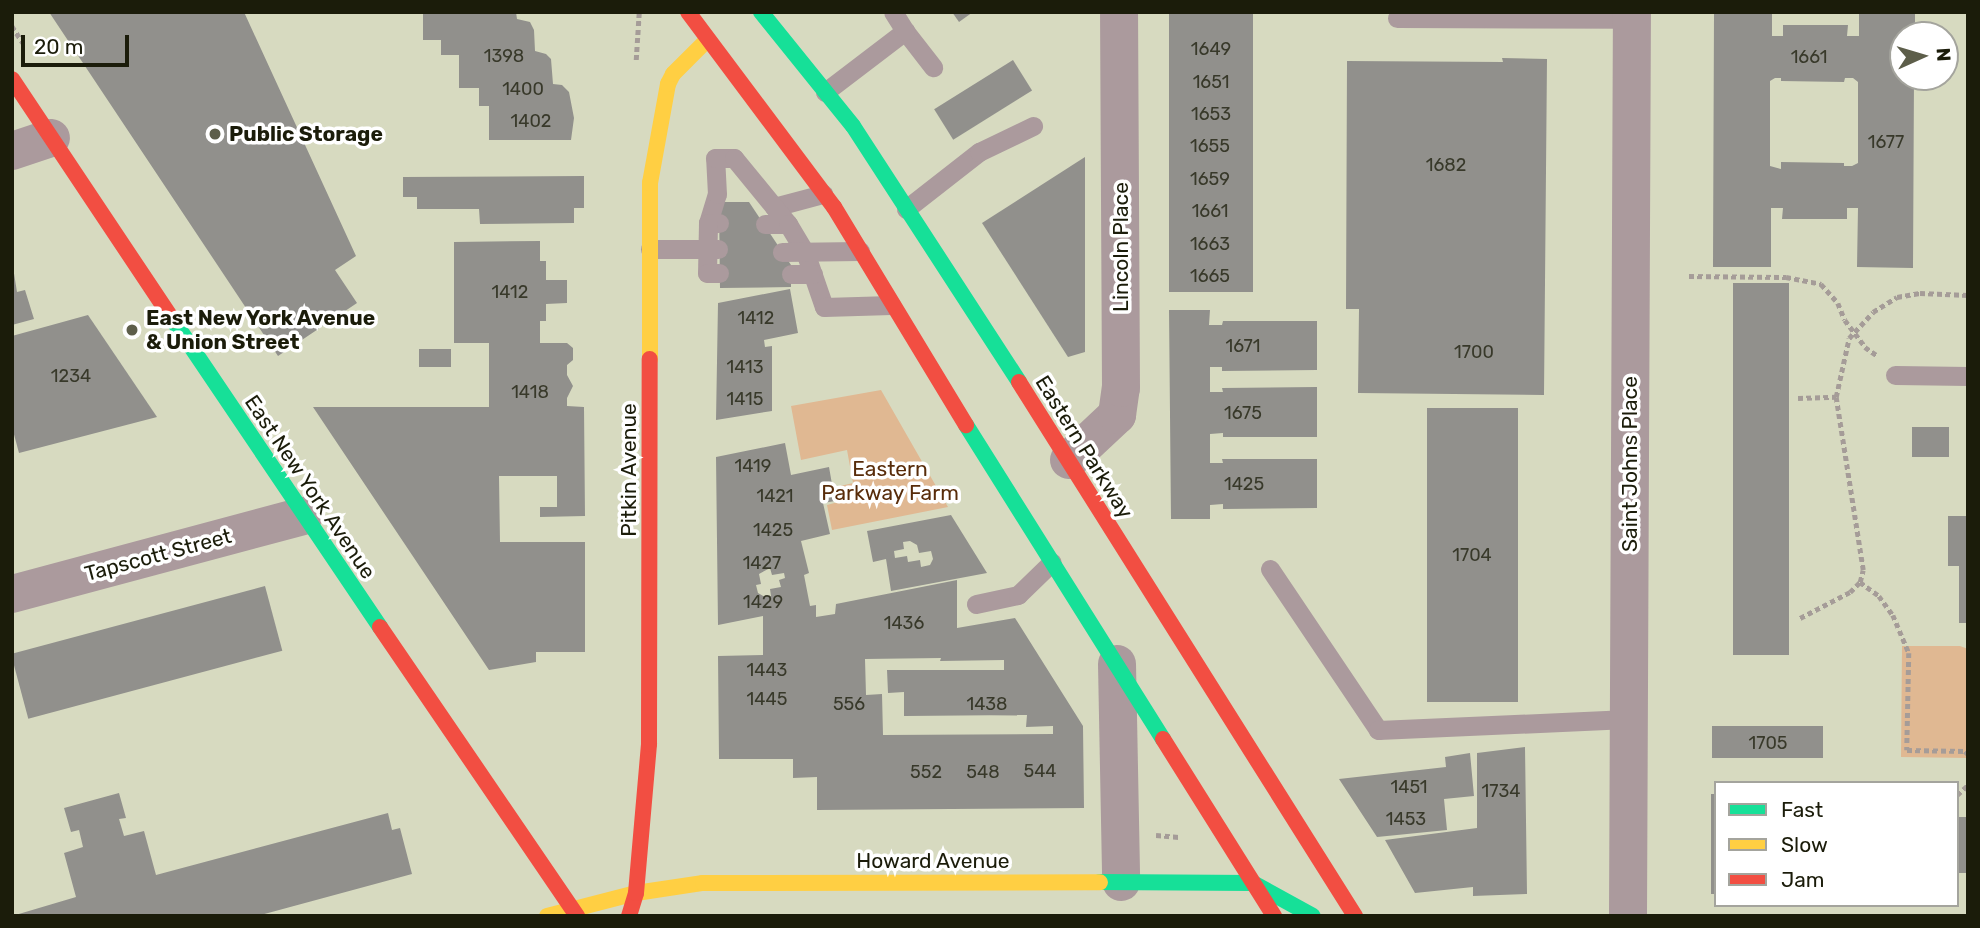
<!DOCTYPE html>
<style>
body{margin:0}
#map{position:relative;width:1980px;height:928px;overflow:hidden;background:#d7dac0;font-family:Rubik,sans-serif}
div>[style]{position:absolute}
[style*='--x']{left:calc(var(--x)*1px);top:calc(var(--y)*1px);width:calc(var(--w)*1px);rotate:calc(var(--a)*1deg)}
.green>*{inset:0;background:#e0b892}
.building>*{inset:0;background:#91908c;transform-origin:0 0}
.path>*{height:4.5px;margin-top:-2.25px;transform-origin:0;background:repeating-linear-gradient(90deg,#a59c98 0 5px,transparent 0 8.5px)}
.lane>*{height:19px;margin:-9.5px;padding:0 9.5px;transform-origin:9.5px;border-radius:9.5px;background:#ab9a9d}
.street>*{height:38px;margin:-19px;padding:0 19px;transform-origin:19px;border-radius:19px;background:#ab9a9d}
.fast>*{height:16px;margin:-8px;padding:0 8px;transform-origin:8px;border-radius:8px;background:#16e098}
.slow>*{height:16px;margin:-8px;padding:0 8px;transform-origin:8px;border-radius:8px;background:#ffcf43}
.jam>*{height:16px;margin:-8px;padding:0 8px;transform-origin:8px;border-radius:8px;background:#f24e42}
.dots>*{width:19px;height:19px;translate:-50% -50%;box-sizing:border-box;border:4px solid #fff;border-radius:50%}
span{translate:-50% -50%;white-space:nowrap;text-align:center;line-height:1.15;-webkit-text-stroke:7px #fff;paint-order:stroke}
.number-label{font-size:18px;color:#38392a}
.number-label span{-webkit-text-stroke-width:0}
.poi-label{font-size:21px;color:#1b1c0a;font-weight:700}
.left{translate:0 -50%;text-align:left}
.street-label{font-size:21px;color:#1b1c0a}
.park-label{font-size:21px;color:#582c0a}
.frame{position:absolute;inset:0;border:14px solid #1b1c0a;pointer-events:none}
.legend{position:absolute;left:1714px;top:781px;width:245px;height:126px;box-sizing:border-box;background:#fff;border:2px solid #a4a49d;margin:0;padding:9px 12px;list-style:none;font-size:21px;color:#1b1c0a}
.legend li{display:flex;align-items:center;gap:14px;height:35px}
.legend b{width:35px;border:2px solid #a4a49d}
.north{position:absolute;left:1889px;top:21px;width:70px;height:70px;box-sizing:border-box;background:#fff;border:2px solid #a4a49d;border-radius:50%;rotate:86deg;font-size:19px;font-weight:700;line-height:28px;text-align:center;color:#1b1c0a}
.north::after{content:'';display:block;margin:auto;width:24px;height:32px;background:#5d5e4a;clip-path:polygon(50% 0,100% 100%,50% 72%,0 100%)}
.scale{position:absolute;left:21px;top:35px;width:108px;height:32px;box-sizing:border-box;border:4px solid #1b1c0a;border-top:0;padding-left:9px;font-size:21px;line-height:24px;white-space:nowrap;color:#1b1c0a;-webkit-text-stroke:5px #fff;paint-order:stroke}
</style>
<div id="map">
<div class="green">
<div style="clip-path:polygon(881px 390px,948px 507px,832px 530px,827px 505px,838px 502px,836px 487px,853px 483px,847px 450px,801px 460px,791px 406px)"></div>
<div style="clip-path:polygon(1902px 646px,1960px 646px,1968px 649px,1968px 758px,1901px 757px)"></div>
</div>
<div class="building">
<div style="clip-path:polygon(49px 12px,244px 12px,356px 256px,335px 270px,357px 303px,278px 356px)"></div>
<div style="clip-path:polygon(423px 12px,516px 12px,517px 19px,530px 22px,534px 30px,535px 51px,546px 54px,551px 59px,553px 84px,562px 85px,569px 92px,574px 118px,571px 140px,489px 140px,489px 106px,479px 106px,479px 88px,459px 88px,459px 55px,441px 55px,441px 40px,423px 40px)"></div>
<div style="clip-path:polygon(952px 12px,973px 12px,959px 22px)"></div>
<div style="left:1169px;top:12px;width:84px;height:280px"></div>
<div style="clip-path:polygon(evenodd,1714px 12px,1772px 12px,1772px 36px,1783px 36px,1783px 25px,1848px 25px,1847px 36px,1859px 36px,1859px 12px,1915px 12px,1915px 35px,1903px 35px,1903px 77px,1914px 77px,1913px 268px,1857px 267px,1858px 208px,1847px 208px,1847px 219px,1782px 219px,1783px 208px,1771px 208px,1771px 267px,1713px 267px,1714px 12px,1775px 78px,1781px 78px,1781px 81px,1844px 82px,1845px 78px,1853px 78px,1858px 82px,1858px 163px,1852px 166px,1844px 166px,1844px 163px,1781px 162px,1781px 169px,1770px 166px,1770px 81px,1775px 78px)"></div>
<div style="clip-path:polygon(1502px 58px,1547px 59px,1544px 395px,1358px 393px,1359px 309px,1346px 309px,1347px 61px,1503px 62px)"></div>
<div style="left:1013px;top:60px;width:36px;height:93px;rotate:58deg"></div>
<div style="clip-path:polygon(1085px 157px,1085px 352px,1068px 357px,982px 223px)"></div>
<div style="clip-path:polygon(584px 176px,584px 208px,574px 208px,574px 223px,480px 224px,479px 209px,417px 209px,417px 197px,403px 197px,403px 177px)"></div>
<div style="clip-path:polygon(719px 202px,749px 202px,791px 265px,791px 287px,720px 288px)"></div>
<div style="clip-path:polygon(540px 241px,540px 261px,546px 261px,546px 280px,567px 280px,567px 303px,546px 304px,546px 321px,540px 321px,540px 343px,567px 343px,573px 348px,573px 360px,567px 365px,567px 375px,573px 386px,567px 398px,567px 406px,584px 407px,585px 516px,540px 517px,540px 507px,557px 507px,557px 476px,499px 476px,500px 542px,585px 542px,585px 652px,536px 652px,536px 662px,489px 670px,313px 407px,489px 407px,489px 343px,454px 343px,454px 242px)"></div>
<div style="clip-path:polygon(13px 267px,17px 292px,25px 290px,34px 319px,12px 325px)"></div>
<div style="left:1733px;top:283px;width:56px;height:372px"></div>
<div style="clip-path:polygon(790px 289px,798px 333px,764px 340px,765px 347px,772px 346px,772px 411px,716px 420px,718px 303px)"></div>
<div style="clip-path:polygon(1169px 310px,1210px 310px,1209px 325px,1222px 325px,1223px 321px,1317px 321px,1317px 370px,1222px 371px,1222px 367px,1210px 367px,1210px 392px,1223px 392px,1222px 388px,1317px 387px,1317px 437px,1223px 437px,1223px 433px,1210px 434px,1210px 463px,1223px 463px,1222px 459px,1317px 459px,1317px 508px,1223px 509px,1223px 504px,1210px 505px,1210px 519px,1171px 519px)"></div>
<div style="clip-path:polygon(88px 315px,157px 417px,19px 453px,12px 427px,12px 336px)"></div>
<div style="left:451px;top:349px;width:18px;height:32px;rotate:90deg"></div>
<div style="left:1427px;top:408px;width:91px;height:294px"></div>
<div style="left:1949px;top:427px;width:30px;height:37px;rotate:90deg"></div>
<div style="clip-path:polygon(evenodd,785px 443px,791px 475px,829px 467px,835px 501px,823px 503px,830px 534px,801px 541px,809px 573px,804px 575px,810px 606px,816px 605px,816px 617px,835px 614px,836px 604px,957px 580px,957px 628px,1015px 618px,1083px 726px,1084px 808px,817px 810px,817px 777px,793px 778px,793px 759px,719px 759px,718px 656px,763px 655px,763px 616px,718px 625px,716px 457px,785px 443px,770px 568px,772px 575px,784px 573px,785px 578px,779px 580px,781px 587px,770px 589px,771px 596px,765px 597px,758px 593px,756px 585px,761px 584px,759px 574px,770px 568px,785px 443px,941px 658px,940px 661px,1004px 660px,1004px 670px,887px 670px,888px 693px,904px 692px,904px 716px,1027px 715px,1026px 727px,1053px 726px,1053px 734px,883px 735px,882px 694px,866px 695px,865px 659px,941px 658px)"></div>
<div style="clip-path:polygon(evenodd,951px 515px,987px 573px,891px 591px,886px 559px,873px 562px,867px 531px,951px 515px,910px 541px,917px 545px,919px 553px,931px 551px,933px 559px,930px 565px,921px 567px,920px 560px,908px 562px,907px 556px,895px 558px,894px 551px,904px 549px,903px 542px,910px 541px)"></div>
<div style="clip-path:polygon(1948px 516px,1968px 516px,1968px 623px,1959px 623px,1959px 566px,1948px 566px)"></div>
<div style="left:265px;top:586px;width:67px;height:263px;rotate:75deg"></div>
<div style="left:1823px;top:726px;width:32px;height:111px;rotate:90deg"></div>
<div style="clip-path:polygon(1525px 747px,1527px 894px,1473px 896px,1473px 887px,1415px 893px,1385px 840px,1477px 828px,1477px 753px)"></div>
<div style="clip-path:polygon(1470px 753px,1474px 796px,1444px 799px,1447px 830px,1377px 837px,1339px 779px,1446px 767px,1445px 757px)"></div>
<div style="clip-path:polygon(119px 793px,126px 818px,119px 819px,124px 836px,144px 831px,156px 875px,388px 813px,392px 830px,400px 828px,412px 874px,257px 916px,12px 916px,76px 897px,64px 853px,83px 847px,79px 830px,71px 832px,64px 808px)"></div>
<div style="left:1716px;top:794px;width:100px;height:5px;rotate:90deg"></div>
<div style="left:1957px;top:817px;width:11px;height:56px"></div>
</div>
<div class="path">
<div style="--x:12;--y:26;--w:20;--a:57"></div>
<div style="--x:636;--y:60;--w:48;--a:-86.4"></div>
<div style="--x:1689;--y:276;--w:97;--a:0.6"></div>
<div style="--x:1786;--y:277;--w:36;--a:11"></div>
<div style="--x:1821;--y:284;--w:25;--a:48"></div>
<div style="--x:1838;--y:303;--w:18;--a:68"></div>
<div style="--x:1845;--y:320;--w:34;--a:53"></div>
<div style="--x:1865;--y:347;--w:16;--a:35"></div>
<div style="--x:1798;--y:398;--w:38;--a:-2"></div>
<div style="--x:1860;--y:582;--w:24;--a:36"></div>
<div style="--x:1879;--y:596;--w:24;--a:54"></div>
<div style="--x:1893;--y:615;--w:41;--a:67.2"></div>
<div style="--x:1909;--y:653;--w:97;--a:91.2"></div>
<div style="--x:1907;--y:750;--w:58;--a:1"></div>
<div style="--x:1965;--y:751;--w:4;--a:45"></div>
<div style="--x:1800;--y:618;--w:56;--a:-27.5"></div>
<div style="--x:1850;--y:592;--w:14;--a:-45"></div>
<div style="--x:1860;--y:582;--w:12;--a:-76"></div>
<div style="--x:1863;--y:570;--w:175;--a:-98.9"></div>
<div style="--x:1836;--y:397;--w:60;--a:-77.6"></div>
<div style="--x:1849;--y:338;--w:35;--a:-47"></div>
<div style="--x:1873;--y:312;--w:28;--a:-32"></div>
<div style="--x:1897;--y:297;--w:23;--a:-10"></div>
<div style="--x:1920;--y:293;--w:48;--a:2.4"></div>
<div style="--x:1957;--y:795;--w:15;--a:-42"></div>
<div style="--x:1156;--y:835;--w:23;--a:5"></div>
</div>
<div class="lane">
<div style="--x:1397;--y:18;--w:235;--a:0.2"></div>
<div style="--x:905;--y:31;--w:46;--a:52.1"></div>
<div style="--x:825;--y:92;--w:101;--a:-37.3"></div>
<div style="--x:905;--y:31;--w:22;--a:-122"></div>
<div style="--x:774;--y:207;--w:51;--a:-14.9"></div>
<div style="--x:906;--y:209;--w:93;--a:-38"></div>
<div style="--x:979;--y:152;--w:60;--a:-25.7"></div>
<div style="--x:708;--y:223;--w:30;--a:-73"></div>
<div style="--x:717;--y:194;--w:36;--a:-93"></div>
<div style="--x:715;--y:158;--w:19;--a:0"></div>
<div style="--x:734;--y:158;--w:85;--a:50.7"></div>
<div style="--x:719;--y:223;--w:11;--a:180"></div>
<div style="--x:708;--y:223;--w:50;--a:91.1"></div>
<div style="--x:707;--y:273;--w:12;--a:0"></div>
<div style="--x:765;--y:224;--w:23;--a:0"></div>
<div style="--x:788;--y:224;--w:33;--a:59"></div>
<div style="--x:805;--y:252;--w:58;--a:70.9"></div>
<div style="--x:824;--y:307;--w:67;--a:-1.7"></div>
<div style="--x:650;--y:249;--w:68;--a:0"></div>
<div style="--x:782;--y:252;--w:78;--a:-0.7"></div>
<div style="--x:791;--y:274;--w:22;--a:0"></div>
<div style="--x:1895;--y:375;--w:73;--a:0.8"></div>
<div style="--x:1270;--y:569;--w:194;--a:56.1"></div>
<div style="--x:1378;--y:730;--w:250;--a:-2.5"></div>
<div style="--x:976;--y:604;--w:43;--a:-12.1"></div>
<div style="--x:1018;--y:595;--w:47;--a:-44.1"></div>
</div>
<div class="street">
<div style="--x:12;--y:151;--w:41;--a:-18.4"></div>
<div style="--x:1069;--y:460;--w:66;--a:-43.2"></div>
<div style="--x:1117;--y:415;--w:27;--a:-82"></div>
<div style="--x:1121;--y:388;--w:376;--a:-90.3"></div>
<div style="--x:12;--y:594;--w:302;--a:-15"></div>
<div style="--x:1117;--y:664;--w:218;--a:88.9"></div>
<div style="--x:1628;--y:916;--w:904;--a:-89.75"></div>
</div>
<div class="fast">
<div style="--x:761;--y:12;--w:146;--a:51.1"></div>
<div style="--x:853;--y:126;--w:305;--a:57"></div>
<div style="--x:173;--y:320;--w:370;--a:56"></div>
<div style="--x:966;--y:425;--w:371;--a:57.9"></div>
<div style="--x:1100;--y:882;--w:153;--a:0.4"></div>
<div style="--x:1253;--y:883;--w:68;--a:28.8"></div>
</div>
<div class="slow">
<div style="--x:650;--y:359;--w:176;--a:-90"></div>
<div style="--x:650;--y:183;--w:101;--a:-79.7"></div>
<div style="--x:668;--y:84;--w:11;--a:-63"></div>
<div style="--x:673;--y:74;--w:48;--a:-45"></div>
<div style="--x:547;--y:916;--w:92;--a:-14.5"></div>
<div style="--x:636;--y:893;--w:68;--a:-8.5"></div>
<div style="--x:703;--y:883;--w:397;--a:-0.1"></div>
</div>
<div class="jam">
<div style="--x:688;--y:12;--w:244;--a:53.2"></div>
<div style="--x:834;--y:207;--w:255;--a:58.8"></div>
<div style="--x:12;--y:79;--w:290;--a:56.3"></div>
<div style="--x:1019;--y:382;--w:631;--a:57.82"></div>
<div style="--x:380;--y:627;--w:350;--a:55.7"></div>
<div style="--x:1163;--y:739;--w:209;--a:57.9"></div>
<div style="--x:629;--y:916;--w:24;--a:-73"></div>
<div style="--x:636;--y:893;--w:150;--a:-85"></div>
<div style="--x:649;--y:744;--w:385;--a:-89.9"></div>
</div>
<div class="dots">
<div style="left:215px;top:134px;background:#5d5e4a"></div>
<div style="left:132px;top:330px;background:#5d5e4a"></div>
</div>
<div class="number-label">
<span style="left:1211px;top:49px">1649</span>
<span style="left:504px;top:56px">1398</span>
<span style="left:1809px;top:57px">1661</span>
<span style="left:1211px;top:82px">1651</span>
<span style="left:523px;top:89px">1400</span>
<span style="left:1211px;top:114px">1653</span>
<span style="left:531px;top:121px">1402</span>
<span style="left:1886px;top:142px">1677</span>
<span style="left:1210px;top:146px">1655</span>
<span style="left:1446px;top:165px">1682</span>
<span style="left:1210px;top:179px">1659</span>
<span style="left:1210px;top:211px">1661</span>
<span style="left:1210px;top:244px">1663</span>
<span style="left:1210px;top:276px">1665</span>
<span style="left:510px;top:292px">1412</span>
<span style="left:756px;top:318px">1412</span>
<span style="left:1243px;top:346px">1671</span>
<span style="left:1474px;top:352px">1700</span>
<span style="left:745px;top:367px">1413</span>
<span style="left:71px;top:376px">1234</span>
<span style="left:530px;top:392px">1418</span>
<span style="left:745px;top:399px">1415</span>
<span style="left:1243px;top:413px">1675</span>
<span style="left:753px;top:466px">1419</span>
<span style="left:1244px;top:484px">1425</span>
<span style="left:775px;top:496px">1421</span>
<span style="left:773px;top:530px">1425</span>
<span style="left:1472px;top:555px">1704</span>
<span style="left:762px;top:563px">1427</span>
<span style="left:763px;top:602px">1429</span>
<span style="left:904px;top:623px">1436</span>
<span style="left:767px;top:670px">1443</span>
<span style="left:767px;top:699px">1445</span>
<span style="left:849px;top:704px">556</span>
<span style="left:987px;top:704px">1438</span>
<span style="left:1768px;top:743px">1705</span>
<span style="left:1040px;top:771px">544</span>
<span style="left:926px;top:772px">552</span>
<span style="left:983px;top:772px">548</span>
<span style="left:1409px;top:787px">1451</span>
<span style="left:1501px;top:791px">1734</span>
<span style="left:1406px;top:819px">1453</span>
</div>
<div class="poi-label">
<span class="left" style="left:229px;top:134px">Public Storage</span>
<span class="left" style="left:146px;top:330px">East New York Avenue<br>&amp; Union Street</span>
</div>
<div class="street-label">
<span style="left:1121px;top:247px;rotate:-90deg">Lincoln Place</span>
<span style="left:1084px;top:447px;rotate:58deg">Eastern Parkway</span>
<span style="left:1630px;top:464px;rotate:-90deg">Saint Johns Place</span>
<span style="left:629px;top:470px;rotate:-90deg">Pitkin Avenue</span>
<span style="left:310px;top:487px;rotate:56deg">East New York Avenue</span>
<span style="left:158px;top:555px;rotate:-15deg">Tapscott Street</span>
<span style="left:933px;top:861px">Howard Avenue</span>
</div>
<div class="park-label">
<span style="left:890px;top:481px">Eastern<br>Parkway Farm</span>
</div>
<div class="frame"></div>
<ul class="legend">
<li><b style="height:9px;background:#16e098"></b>Fast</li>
<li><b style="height:9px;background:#ffcf43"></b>Slow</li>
<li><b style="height:9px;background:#f24e42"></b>Jam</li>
</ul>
<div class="north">N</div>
<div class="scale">20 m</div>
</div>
